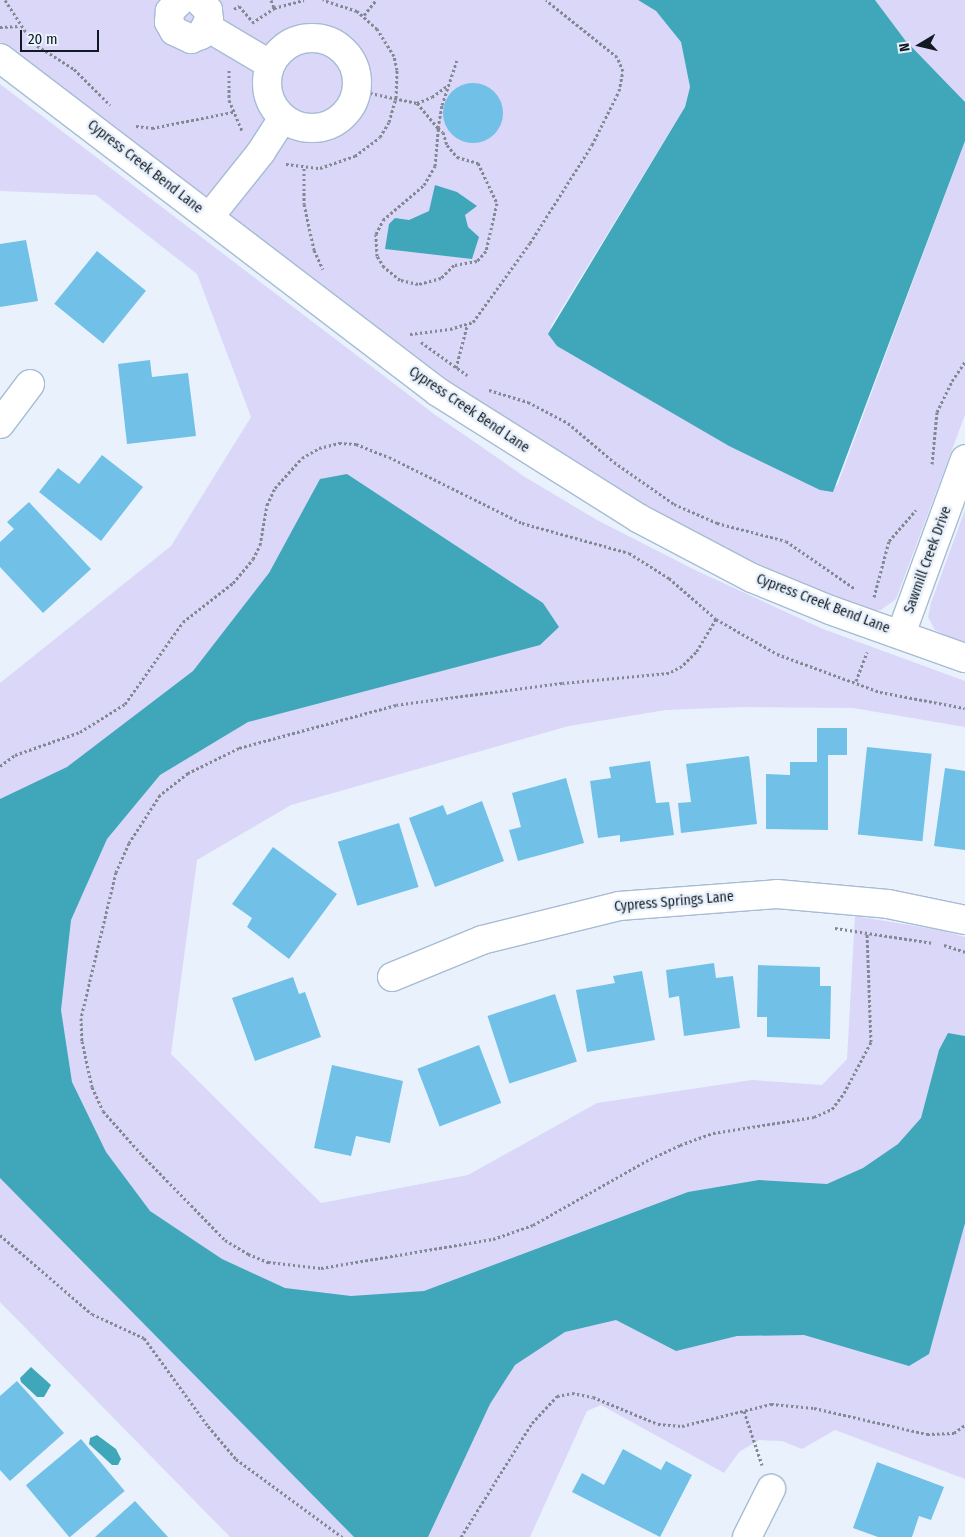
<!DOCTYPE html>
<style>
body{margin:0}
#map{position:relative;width:965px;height:1537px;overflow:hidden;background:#e9f2fc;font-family:"Fira Sans Condensed",sans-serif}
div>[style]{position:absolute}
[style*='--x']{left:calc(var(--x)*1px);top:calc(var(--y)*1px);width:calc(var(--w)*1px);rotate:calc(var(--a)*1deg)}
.green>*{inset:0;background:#dad7f9}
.water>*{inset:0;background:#40a7ba}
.building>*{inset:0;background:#70c0e8;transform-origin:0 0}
.round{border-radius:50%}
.path>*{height:3px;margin-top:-1.5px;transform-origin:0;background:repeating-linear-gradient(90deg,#818a93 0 2.5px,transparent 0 5px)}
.roads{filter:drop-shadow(1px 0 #a6bcd4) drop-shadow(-1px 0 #a6bcd4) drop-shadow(0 1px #a6bcd4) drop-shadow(0 -1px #a6bcd4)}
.minor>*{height:28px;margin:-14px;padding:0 14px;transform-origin:14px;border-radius:14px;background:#fff}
.minor>.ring{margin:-14px;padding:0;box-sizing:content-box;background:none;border:28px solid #fff;border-radius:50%}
span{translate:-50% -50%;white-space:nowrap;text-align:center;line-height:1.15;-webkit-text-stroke:5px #e9f2fc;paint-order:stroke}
.street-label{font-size:14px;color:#111a22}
.north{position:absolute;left:895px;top:20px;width:50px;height:50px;-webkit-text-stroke:4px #e9f2fc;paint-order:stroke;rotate:261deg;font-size:14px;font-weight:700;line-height:20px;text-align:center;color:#111a22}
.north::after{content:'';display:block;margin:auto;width:18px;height:22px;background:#111a22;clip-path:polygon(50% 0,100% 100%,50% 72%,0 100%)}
.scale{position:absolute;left:20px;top:30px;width:79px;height:22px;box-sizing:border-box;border:2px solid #111a22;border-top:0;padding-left:6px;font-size:15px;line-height:18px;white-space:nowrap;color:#111a22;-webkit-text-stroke:4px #e9f2fc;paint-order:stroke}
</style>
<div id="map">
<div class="green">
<div style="clip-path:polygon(0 0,638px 0,656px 11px,681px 42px,690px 87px,685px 107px,551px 326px,552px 340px,729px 446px,837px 486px,965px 141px,965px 415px,896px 599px,881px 610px,867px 611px,754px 562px,633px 502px,486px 409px,0 42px)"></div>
<div style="clip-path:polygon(875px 0,965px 0,965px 102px,905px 40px)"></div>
<div style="clip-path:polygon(0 84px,434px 414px,525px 477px,597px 520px,697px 571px,823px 629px,965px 681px,965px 727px,853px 708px,743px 707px,666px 710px,569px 726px,291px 805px,197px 860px,171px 1054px,321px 1203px,468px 1175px,597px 1103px,752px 1080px,822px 1085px,847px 1059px,855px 916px,940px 930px,965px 937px,965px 1479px,835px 1430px,802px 1449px,782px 1441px,759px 1440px,739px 1452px,724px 1473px,601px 1405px,587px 1411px,530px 1537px,230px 1537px,0 1302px,0 683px,171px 546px,251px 417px,197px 274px,96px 195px,0 191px)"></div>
<div style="clip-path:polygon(965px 510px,965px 645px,935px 630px,928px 617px,931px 603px)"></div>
</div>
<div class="water">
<div style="clip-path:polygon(638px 0,875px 0,905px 40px,965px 102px,965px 141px,833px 492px,820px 490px,729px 446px,557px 346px,548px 334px,685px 107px,690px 87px,681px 42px,656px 11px)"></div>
<div style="clip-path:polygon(435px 185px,457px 192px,477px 206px,465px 215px,468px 227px,479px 237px,472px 259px,385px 249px,389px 224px,395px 218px,409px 220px,429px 211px)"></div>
<div style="clip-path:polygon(347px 474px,543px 603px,559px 627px,540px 645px,248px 722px,160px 775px,107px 839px,71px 920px,61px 1010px,72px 1082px,106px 1152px,150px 1211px,222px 1259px,285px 1288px,351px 1296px,424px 1291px,688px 1192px,759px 1180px,827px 1184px,863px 1168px,898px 1144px,921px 1118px,939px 1050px,948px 1033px,965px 1036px,965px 1223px,929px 1354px,909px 1366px,804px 1335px,737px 1336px,676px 1351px,616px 1320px,565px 1332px,515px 1365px,490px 1404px,428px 1537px,354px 1537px,0 1178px,0 799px,67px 767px,193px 671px,269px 573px,320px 479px)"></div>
<div style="clip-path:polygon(31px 1367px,51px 1385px,44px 1397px,37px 1397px,21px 1382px,20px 1378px)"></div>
<div style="clip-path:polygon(97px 1435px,116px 1449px,121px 1459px,118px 1465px,112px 1465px,89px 1444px,90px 1438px)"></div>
</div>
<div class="building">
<div class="round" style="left:443px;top:83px;width:60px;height:60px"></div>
<div style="clip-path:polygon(26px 240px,38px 301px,0 307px,0 244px)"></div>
<div style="left:97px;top:251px;width:63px;height:68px;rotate:39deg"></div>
<div style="clip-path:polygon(150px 360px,152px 377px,188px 373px,196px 436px,127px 444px,118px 364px)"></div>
<div style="clip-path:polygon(102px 455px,143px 487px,101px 541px,39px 492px,58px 468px,79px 484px)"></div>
<div style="clip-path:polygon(29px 502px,91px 569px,43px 613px,0 567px,0 542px,14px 529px,7px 522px)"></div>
<div style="clip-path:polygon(817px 728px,847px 728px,847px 755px,828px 755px,828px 830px,766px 829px,766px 774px,790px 775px,790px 762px,817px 762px)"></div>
<div style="left:867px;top:747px;width:65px;height:88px;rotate:6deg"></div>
<div style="clip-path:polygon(749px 756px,757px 824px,681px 833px,678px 803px,691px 802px,686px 764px)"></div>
<div style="clip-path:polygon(650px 761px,656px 803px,669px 802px,674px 835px,620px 842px,620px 835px,598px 838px,590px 781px,611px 778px,609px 767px)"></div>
<div style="clip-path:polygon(945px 768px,965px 771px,965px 850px,934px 846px)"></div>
<div style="clip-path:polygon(566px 778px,584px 843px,518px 861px,509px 830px,521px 827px,512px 793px)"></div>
<div style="clip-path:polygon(482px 801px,504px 861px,435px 887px,409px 818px,443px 805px,447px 815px)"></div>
<div style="left:399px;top:823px;width:67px;height:64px;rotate:73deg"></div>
<div style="clip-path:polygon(273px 847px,337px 894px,289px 959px,247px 927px,252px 918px,232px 904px)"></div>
<div style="clip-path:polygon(714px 963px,716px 978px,733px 976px,740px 1028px,684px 1036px,679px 996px,669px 998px,666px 970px)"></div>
<div style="clip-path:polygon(758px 965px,820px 967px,820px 986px,831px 986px,830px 1039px,767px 1037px,767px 1017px,757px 1017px)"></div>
<div style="clip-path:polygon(642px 971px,655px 1040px,587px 1052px,576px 990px,615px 983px,613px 976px)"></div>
<div style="clip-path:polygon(293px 977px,299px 994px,305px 992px,321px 1037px,255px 1061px,232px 998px)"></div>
<div style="left:555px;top:994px;width:71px;height:71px;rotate:72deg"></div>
<div style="left:479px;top:1045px;width:62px;height:66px;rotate:69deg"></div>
<div style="clip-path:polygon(332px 1065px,403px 1081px,390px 1143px,356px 1136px,351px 1156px,314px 1148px)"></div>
<div style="clip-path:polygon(17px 1381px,64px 1433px,10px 1481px,0 1470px,0 1396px)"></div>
<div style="left:81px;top:1439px;width:68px;height:72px;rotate:50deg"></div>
<div style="clip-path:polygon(623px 1449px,661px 1470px,666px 1461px,692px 1475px,660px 1537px,572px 1492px,582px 1473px,604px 1485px)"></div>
<div style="clip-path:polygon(877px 1462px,944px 1487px,931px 1520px,919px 1516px,912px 1537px,878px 1537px,853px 1528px)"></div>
<div style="clip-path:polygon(135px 1501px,168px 1537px,95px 1537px)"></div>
</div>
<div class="path">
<div style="--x:5;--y:0;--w:51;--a:56.9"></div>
<div style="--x:33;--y:43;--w:49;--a:32.4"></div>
<div style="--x:74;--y:69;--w:51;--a:45"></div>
<div style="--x:271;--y:0;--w:9;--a:69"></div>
<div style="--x:234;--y:9;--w:6;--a:-31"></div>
<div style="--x:239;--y:6;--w:18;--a:49"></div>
<div style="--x:364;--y:15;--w:19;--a:-51"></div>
<div style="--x:252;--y:23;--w:27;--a:-34"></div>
<div style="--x:274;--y:8;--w:31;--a:-15"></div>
<div style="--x:0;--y:27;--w:19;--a:-3"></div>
<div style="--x:229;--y:70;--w:30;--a:90"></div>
<div style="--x:229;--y:100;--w:34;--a:67"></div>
<div style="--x:370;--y:93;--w:48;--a:12"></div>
<div style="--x:417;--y:103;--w:16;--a:-22"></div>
<div style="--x:432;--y:97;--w:19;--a:-36"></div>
<div style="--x:417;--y:103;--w:33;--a:50"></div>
<div style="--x:438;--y:128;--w:6;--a:39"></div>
<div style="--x:443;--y:132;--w:14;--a:73"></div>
<div style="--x:447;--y:145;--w:16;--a:50"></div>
<div style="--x:457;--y:157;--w:22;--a:16"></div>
<div style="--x:478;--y:163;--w:44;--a:64.6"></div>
<div style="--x:497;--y:203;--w:49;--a:102.9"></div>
<div style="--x:486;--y:251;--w:13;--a:132"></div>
<div style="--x:477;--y:261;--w:23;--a:170"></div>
<div style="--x:454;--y:265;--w:18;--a:135"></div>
<div style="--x:441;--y:278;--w:24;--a:165"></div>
<div style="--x:418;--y:284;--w:18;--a:-167"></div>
<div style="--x:400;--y:280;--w:21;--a:-141"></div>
<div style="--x:384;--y:267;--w:13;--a:-122"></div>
<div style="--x:377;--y:256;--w:22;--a:-93"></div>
<div style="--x:376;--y:234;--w:16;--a:-63"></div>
<div style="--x:383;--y:220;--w:54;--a:-40.5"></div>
<div style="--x:424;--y:185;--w:22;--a:-60"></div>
<div style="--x:435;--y:166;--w:38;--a:-85"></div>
<div style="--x:438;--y:128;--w:23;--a:-80"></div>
<div style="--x:442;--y:105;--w:47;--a:-71.6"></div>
<div style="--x:136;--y:126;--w:16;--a:7"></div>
<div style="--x:152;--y:128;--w:83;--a:-11.2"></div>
<div style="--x:286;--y:164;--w:34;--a:7"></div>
<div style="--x:320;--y:168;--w:37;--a:-19"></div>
<div style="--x:355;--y:156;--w:31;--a:-37"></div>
<div style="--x:380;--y:137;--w:17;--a:-59"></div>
<div style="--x:389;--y:122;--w:25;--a:-74"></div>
<div style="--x:396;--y:98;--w:28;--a:-88"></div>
<div style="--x:397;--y:70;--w:14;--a:-102"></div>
<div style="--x:394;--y:56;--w:32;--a:-122"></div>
<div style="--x:377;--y:29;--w:27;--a:-138"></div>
<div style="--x:357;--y:11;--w:36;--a:-162"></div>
<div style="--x:304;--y:168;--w:36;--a:90"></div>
<div style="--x:304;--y:204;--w:47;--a:77.7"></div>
<div style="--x:314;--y:250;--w:21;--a:65"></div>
<div style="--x:410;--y:334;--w:40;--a:-7.1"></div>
<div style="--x:450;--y:329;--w:24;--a:-17"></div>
<div style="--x:473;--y:322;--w:97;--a:-54.2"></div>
<div style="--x:530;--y:243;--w:116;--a:-57.7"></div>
<div style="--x:592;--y:145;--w:60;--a:-63.4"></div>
<div style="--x:619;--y:91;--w:20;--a:-79"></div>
<div style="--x:623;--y:71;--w:15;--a:-113"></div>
<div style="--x:617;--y:57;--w:91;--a:-141.2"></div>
<div style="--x:421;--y:342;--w:57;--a:35.7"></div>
<div style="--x:456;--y:368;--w:43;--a:-75.3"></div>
<div style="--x:489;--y:390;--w:41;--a:17.1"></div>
<div style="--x:528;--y:402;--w:45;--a:27.7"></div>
<div style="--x:568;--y:423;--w:60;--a:40.3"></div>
<div style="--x:614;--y:462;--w:73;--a:35"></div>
<div style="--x:674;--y:504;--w:47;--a:23.8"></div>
<div style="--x:717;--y:523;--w:71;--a:14.6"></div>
<div style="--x:786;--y:541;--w:83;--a:34.7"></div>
<div style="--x:932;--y:464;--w:52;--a:-84.5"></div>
<div style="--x:937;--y:412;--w:34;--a:-64"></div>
<div style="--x:952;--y:381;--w:23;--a:-56"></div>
<div style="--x:874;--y:597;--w:58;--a:-75"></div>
<div style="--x:889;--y:541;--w:41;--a:-48.9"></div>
<div style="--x:716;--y:619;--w:39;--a:121"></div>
<div style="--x:696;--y:652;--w:20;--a:135"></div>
<div style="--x:682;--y:666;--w:15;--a:152"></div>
<div style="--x:669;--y:673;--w:107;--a:174.7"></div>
<div style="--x:562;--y:683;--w:167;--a:172.5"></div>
<div style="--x:396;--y:705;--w:163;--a:164.7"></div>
<div style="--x:239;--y:748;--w:57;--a:153.9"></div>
<div style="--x:188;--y:773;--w:36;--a:142"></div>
<div style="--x:160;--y:795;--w:57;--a:122.9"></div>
<div style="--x:129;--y:843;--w:32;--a:114"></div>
<div style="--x:116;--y:872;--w:150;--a:103.5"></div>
<div style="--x:81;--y:1018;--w:23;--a:88"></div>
<div style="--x:82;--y:1041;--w:47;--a:77.7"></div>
<div style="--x:92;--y:1087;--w:26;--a:65"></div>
<div style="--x:103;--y:1111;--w:59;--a:48.4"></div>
<div style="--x:142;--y:1155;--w:119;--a:45.7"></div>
<div style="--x:225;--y:1240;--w:27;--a:31"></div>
<div style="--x:248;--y:1254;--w:22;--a:22"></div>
<div style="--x:268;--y:1262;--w:53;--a:6.5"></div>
<div style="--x:321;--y:1268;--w:174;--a:-9.6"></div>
<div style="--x:493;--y:1239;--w:42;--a:-19.3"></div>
<div style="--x:533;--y:1225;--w:130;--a:-29.5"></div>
<div style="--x:646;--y:1161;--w:38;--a:-25"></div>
<div style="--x:680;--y:1145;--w:35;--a:-20"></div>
<div style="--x:713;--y:1133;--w:102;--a:-9"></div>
<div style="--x:814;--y:1117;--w:20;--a:-24"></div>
<div style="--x:832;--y:1109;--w:20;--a:-53"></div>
<div style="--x:844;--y:1093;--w:58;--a:-62.1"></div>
<div style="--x:871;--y:1042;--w:108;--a:-92.1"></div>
<div style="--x:856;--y:681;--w:31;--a:-69"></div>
<div style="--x:0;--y:766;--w:19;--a:-36"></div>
<div style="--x:15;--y:755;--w:69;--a:-19.5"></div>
<div style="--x:80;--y:732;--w:53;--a:-31.9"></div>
<div style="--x:125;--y:704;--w:100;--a:-54.7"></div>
<div style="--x:183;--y:622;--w:63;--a:-38"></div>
<div style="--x:233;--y:583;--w:31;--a:-50"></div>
<div style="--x:253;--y:559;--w:16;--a:-63"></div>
<div style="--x:260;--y:545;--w:41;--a:-80.1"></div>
<div style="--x:267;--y:505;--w:19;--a:-65"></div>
<div style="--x:275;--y:488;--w:40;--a:-48"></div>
<div style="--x:302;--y:458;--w:20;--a:-30"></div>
<div style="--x:319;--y:448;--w:21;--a:-14"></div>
<div style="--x:339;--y:443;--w:17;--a:3"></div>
<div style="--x:356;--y:444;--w:35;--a:22"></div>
<div style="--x:389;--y:457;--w:148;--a:26.4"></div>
<div style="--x:522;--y:523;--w:111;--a:15.7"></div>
<div style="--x:629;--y:553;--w:47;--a:32"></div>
<div style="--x:669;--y:578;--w:62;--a:41.1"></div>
<div style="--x:716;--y:619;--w:70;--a:29.8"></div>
<div style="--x:777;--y:654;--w:110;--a:20.3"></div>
<div style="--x:880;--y:692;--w:86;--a:10.7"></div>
<div style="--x:835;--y:928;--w:99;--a:8.7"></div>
<div style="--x:944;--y:945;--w:22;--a:18"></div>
<div style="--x:0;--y:1235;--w:121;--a:40.7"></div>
<div style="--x:92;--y:1314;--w:57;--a:24.8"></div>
<div style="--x:144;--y:1338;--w:109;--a:54"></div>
<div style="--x:208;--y:1426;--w:43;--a:49.7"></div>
<div style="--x:236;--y:1459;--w:132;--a:36.3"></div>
<div style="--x:744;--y:1411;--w:57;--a:71.6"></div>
<div style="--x:461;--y:1537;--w:134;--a:-58.1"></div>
<div style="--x:532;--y:1423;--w:37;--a:-47"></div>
<div style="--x:557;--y:1396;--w:15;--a:-11"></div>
<div style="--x:572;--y:1393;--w:21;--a:11"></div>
<div style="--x:593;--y:1397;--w:70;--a:22.6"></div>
<div style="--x:658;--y:1424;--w:24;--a:5"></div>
<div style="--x:682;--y:1426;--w:92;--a:-13.9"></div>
<div style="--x:771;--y:1404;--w:43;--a:5.3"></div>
<div style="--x:814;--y:1408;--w:116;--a:13"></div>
<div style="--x:927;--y:1434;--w:27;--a:-2"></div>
<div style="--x:954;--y:1433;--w:14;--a:-36"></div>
</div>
<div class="roads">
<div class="minor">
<div style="--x:181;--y:0;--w:16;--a:135"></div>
<div style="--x:170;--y:11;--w:11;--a:95"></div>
<div style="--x:169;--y:22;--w:10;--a:61"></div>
<div style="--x:174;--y:31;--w:19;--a:25"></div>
<div style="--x:191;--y:39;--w:11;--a:-22"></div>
<div style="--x:201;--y:35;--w:17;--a:-62"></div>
<div style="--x:209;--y:20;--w:10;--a:-96"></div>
<div style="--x:208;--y:10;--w:14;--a:-135"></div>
<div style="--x:207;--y:27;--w:74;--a:30.7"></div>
<div class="ring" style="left:267px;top:38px;width:62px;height:62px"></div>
<div style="--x:0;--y:58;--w:551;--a:37.33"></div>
<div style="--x:438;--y:392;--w:236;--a:32.2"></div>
<div style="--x:638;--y:518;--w:129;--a:27.8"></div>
<div style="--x:752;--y:578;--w:84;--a:22.3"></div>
<div style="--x:830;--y:610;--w:143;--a:19.6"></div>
<div style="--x:210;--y:216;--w:82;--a:-51.4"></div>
<div style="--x:261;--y:152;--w:40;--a:-57.1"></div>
<div style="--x:0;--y:424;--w:50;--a:-53.1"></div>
<div style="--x:901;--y:634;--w:186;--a:-69.9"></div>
<div style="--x:392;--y:977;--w:97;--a:-22.3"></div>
<div style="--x:482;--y:940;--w:141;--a:-13.9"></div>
<div style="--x:619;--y:906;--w:158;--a:-4.3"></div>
<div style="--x:777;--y:894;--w:111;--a:5.1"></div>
<div style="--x:888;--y:904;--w:79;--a:11.7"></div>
<div style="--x:747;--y:1537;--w:54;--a:-63.4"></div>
</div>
</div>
<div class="street-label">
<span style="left:145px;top:167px;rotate:38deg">Cypress Creek Bend Lane</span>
<span style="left:469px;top:410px;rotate:34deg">Cypress Creek Bend Lane</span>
<span style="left:928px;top:560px;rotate:-70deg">Sawmill Creek Drive</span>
<span style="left:823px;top:604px;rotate:21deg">Cypress Creek Bend Lane</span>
<span style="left:674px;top:902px;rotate:-5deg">Cypress Springs Lane</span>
</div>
<div class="north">N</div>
<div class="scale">20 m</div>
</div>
